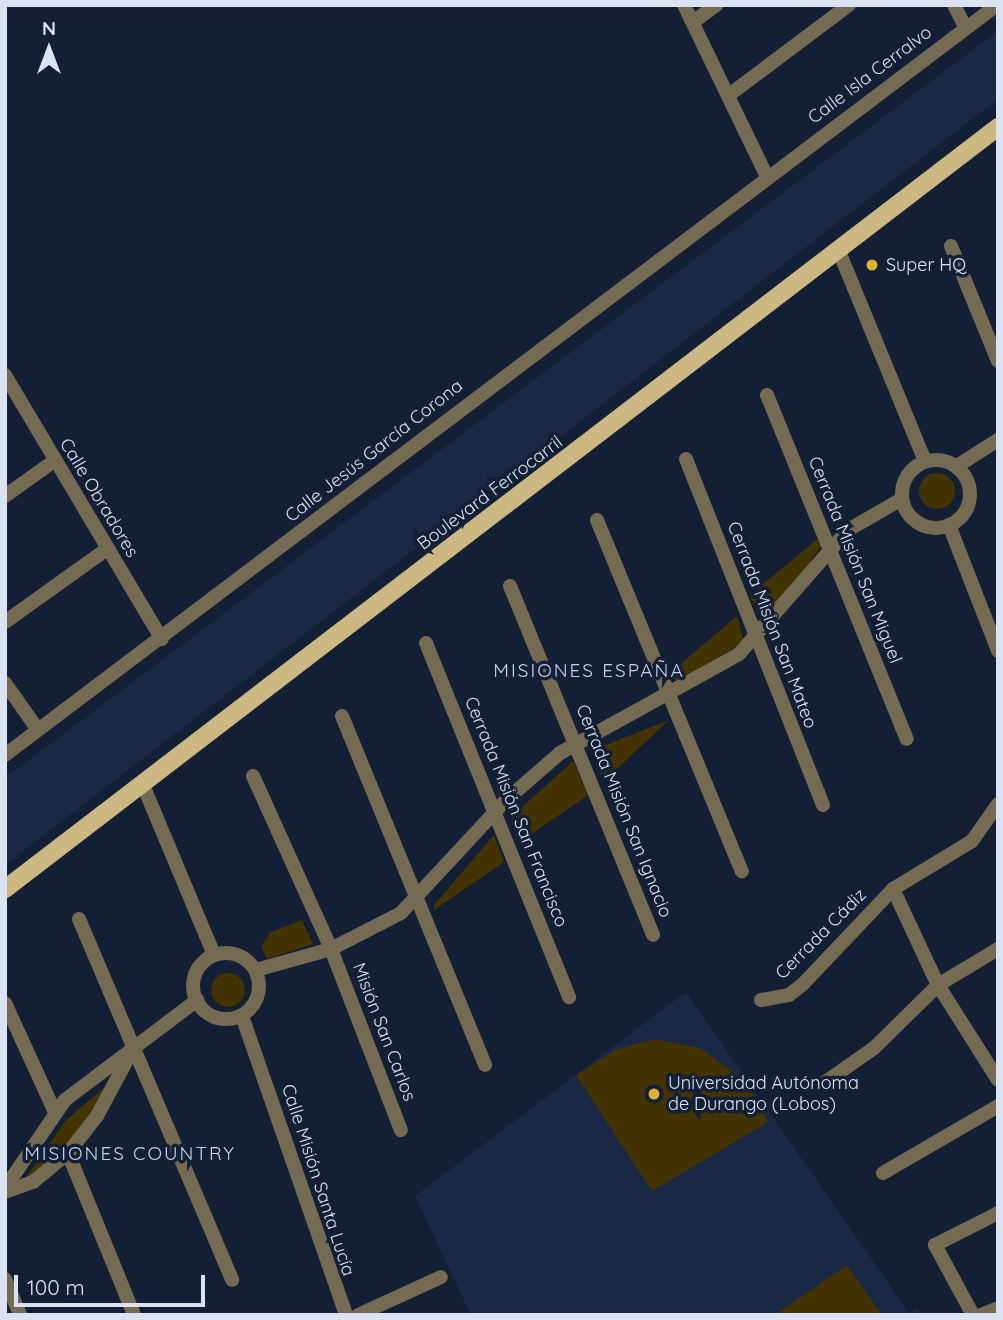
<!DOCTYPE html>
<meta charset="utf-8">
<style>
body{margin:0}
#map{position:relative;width:1003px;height:1320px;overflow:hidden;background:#131f35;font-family:Quicksand,sans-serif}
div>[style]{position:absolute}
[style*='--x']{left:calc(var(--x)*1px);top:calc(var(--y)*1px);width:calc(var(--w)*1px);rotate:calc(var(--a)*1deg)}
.built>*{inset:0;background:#192844}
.green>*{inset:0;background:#433302}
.round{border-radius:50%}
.minor>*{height:14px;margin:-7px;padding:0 7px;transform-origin:7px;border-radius:7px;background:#756b52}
.minor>.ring{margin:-7px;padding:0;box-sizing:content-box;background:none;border:14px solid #756b52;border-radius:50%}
.major>*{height:18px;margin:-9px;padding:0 9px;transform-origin:9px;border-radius:9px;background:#cdb782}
.dots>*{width:19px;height:19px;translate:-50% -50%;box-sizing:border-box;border:4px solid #131f35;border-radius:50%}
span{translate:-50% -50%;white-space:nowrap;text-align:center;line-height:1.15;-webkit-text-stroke:7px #131f35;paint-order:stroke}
.street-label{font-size:18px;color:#dbe3f3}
.poi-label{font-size:18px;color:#dbe3f3}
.left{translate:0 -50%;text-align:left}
.neighbourhood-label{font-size:19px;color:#c3d4f2;letter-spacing:2px}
.frame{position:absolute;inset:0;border:7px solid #dbe3f3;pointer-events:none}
.north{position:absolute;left:14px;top:14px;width:70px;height:70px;-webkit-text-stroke:5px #131f35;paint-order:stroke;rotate:0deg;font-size:19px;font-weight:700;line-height:28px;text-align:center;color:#dbe3f3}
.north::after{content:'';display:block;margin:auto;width:24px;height:32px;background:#dbe3f3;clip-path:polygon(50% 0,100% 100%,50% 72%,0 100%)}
.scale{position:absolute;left:14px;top:1275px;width:191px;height:32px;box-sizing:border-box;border:4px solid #dbe3f3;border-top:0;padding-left:9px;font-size:21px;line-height:24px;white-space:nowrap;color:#dbe3f3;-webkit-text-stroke:5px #131f35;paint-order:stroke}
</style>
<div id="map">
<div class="built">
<div style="clip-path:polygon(998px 31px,998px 99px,5px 865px,5px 778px)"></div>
<div style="clip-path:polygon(686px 992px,909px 1313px,917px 1308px,922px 1315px,471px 1315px,415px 1196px)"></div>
</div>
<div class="green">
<div class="round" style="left:919px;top:473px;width:36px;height:36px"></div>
<div style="clip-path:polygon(820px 537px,823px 543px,794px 587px,762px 623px,750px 595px)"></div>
<div style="clip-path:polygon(737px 616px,744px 642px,676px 682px,671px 672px)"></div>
<div style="clip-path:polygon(669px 720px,604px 781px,593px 750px)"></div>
<div style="clip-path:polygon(573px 761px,588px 795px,520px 842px,511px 817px)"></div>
<div style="clip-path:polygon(494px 835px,504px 862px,434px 910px,434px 905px)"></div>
<div style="clip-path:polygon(302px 920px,313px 944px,267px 959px,261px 946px,271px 932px)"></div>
<div class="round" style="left:211px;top:973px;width:34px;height:34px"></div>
<div style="clip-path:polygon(654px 1039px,700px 1048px,746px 1082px,768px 1122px,652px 1191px,576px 1075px,615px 1050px)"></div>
<div style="clip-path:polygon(111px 1082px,77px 1135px,22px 1183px,66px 1120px)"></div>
<div style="clip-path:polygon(847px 1265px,882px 1315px,775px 1315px)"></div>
</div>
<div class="minor">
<div style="--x:684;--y:5;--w:191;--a:64.2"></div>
<div style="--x:954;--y:5;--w:25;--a:63"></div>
<div style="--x:693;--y:22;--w:29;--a:-36"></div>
<div style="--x:729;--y:95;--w:150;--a:-36.9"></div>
<div style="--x:951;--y:246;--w:124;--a:67.8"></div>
<div style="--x:838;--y:249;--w:229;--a:67.7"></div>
<div style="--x:5;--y:375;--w:307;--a:59.3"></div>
<div style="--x:767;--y:395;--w:371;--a:67.9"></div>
<div style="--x:686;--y:459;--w:372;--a:68.4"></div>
<div class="ring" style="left:902px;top:460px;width:54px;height:54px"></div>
<div style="--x:957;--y:466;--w:49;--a:-32.4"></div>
<div style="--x:5;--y:496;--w:60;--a:-35.5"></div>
<div style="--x:597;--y:520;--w:380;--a:67.6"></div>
<div style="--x:949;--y:525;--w:135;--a:68.7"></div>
<div style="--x:510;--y:586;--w:377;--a:67.7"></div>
<div style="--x:5;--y:622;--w:125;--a:-35.6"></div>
<div style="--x:426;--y:643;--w:382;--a:68"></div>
<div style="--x:5;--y:683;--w:57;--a:54.9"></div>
<div style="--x:342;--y:716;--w:377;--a:67.7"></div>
<div style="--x:5;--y:755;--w:1244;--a:-37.09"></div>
<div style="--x:253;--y:776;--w:190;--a:65.7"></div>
<div style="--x:331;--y:949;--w:194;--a:68.9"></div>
<div style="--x:143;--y:785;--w:184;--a:67.3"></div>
<div style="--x:893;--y:889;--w:106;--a:64.9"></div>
<div style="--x:938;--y:985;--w:112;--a:57.7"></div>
<div style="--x:79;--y:919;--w:392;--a:67"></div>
<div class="ring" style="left:193px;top:953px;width:52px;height:52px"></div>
<div style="--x:256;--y:970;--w:78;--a:-15.6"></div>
<div style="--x:331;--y:949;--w:79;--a:-27.2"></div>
<div style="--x:401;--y:913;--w:153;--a:-47.1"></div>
<div style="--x:505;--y:801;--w:73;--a:-41.1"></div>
<div style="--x:560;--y:753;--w:205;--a:-28.9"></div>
<div style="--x:739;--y:654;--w:165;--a:-48.7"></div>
<div style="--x:848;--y:530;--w:62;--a:-29.9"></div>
<div style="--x:761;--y:1000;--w:28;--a:-10"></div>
<div style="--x:789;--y:995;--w:18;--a:-38"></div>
<div style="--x:803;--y:984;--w:131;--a:-46.5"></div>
<div style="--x:893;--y:889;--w:92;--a:-31.3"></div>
<div style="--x:972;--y:841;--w:45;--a:-54.9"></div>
<div style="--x:5;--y:1003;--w:120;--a:65.4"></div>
<div style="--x:242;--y:1016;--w:317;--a:70.8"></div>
<div style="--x:824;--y:1083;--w:61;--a:-35"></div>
<div style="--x:874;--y:1048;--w:90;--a:-44.5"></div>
<div style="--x:938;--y:985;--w:70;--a:-31"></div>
<div style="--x:68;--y:1153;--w:175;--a:67.8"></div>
<div style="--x:883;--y:1173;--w:133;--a:-30.2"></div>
<div style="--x:5;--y:1188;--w:107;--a:-55.7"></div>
<div style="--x:65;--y:1100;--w:166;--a:-37.1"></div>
<div style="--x:5;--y:1192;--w:30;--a:-20"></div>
<div style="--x:33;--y:1182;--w:45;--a:-39.6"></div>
<div style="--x:68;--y:1153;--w:47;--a:-51.9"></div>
<div style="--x:97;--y:1116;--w:76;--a:-61.8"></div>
<div style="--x:5;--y:1279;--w:39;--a:67"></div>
<div style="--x:358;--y:1315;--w:91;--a:-24.6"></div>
<div style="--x:973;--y:1315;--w:80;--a:-118.5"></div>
<div style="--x:935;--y:1245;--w:71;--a:-26.9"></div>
<div style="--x:981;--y:1315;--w:18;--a:-22"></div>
</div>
<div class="major">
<div style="--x:5;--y:889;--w:1252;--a:-37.5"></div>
</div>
<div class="dots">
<div style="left:872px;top:265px;background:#ddb233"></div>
<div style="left:654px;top:1094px;background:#ddb233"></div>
</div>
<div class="street-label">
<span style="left:870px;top:75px;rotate:-37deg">Calle Isla Cerralvo</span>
<span style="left:374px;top:451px;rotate:-38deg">Calle Jesús García Corona</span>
<span style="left:490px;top:493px;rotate:-37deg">Boulevard Ferrocarril</span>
<span style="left:99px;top:498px;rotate:59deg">Calle Obradores</span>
<span style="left:855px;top:560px;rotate:68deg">Cerrada Misión San Miguel</span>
<span style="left:772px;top:625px;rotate:69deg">Cerrada Misión San Mateo</span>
<span style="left:624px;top:811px;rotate:68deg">Cerrada Misión San Ignacio</span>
<span style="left:516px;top:812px;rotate:68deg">Cerrada Misión San Francisco</span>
<span style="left:821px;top:934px;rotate:-45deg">Cerrada Cádiz</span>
<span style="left:384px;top:1032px;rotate:69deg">Misión San Carlos</span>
<span style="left:318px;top:1180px;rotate:72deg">Calle Misión Santa Lucía</span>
</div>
<div class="poi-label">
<span class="left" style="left:886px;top:265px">Super HQ</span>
<span class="left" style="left:668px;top:1094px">Universidad Autónoma<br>de Durango (Lobos)</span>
</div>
<div class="neighbourhood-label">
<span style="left:589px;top:671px">MISIONES ESPAÑA</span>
<span style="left:130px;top:1154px">MISIONES COUNTRY</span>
</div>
<div class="frame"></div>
<div class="north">N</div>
<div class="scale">100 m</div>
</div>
